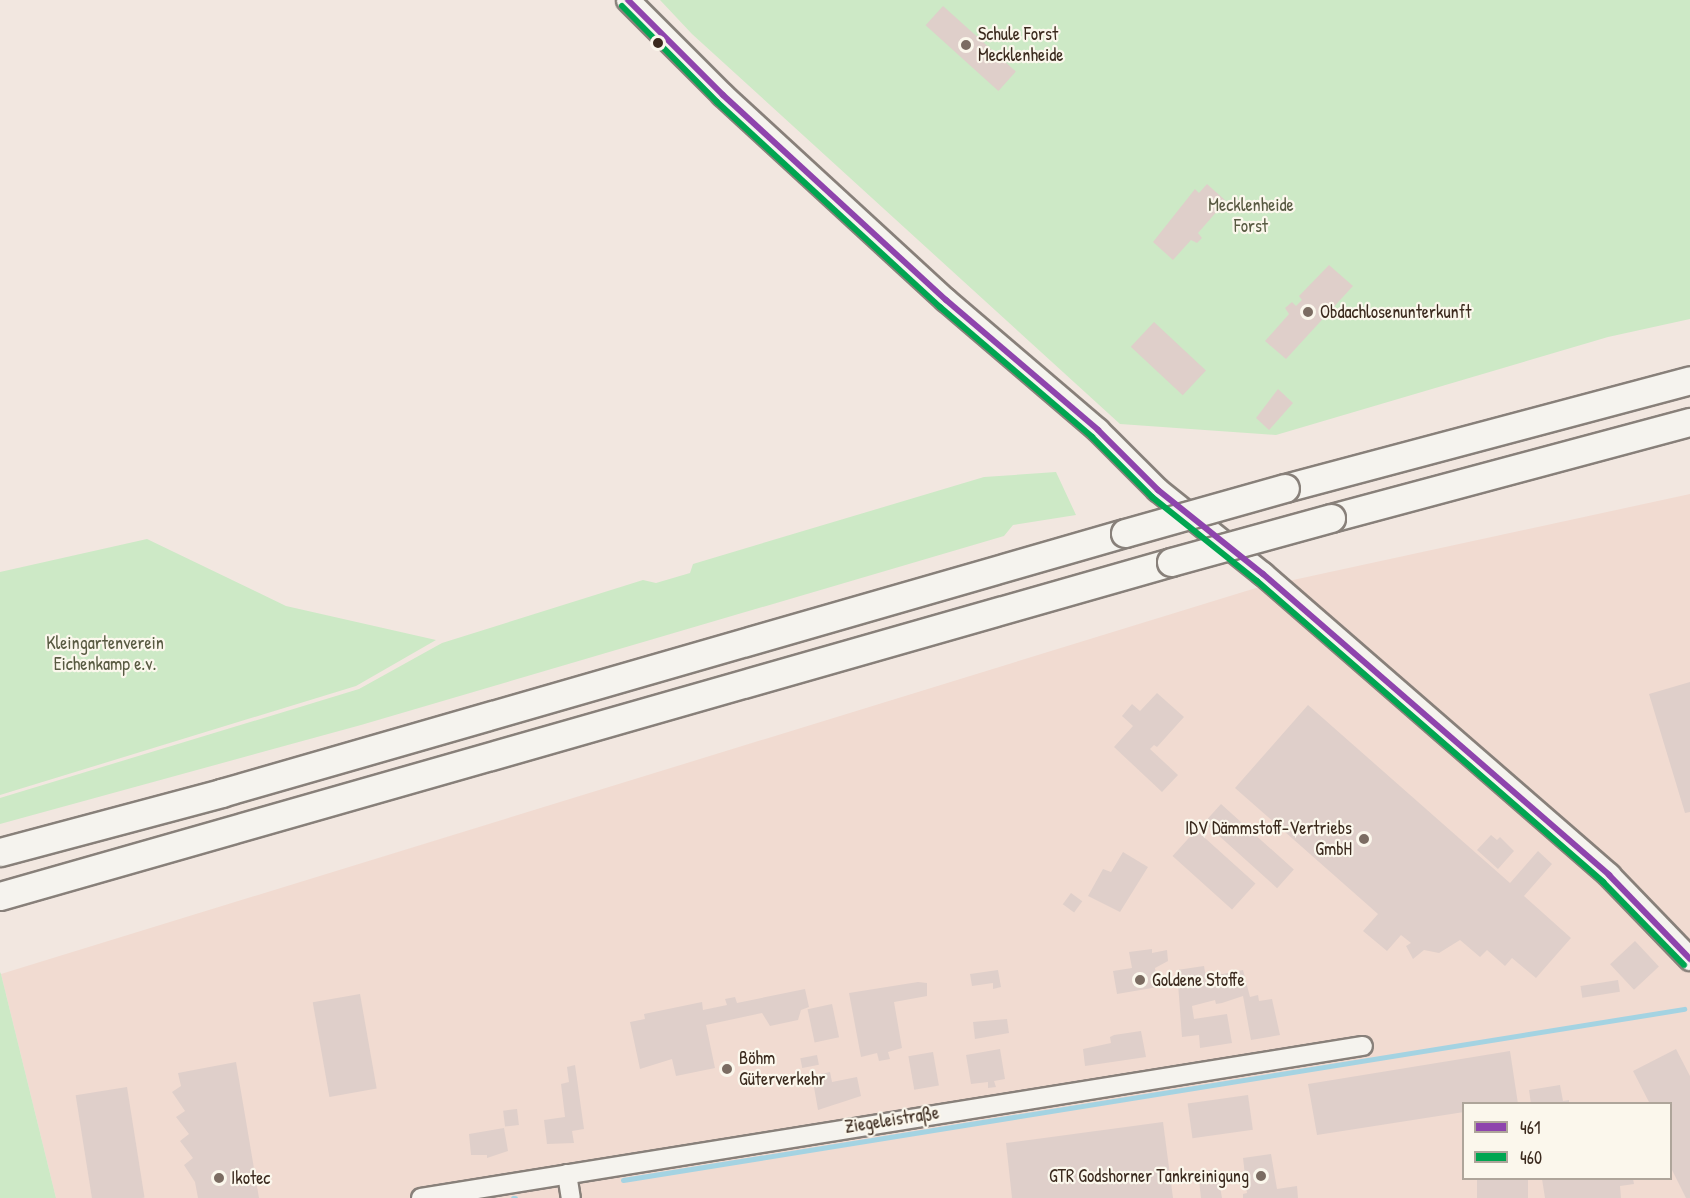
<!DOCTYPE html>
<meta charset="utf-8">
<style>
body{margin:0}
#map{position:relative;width:1690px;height:1198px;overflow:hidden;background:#f2e7e0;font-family:"Patrick Hand",sans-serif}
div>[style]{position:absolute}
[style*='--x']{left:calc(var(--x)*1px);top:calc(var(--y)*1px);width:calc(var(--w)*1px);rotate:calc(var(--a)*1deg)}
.built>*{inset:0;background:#f1dbd1}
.green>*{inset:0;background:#cde9c6}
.stream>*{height:5px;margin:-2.5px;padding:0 2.5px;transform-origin:2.5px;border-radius:2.5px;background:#a4d3e2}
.building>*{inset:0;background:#dfcfca;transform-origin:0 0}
.roads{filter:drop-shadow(2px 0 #88807a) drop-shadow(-2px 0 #88807a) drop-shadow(0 2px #88807a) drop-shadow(0 -2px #88807a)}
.minor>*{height:18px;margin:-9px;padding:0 9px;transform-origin:9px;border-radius:9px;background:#f5f3ee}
.major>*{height:22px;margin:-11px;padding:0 11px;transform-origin:11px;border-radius:11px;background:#f5f3ee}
.highway>*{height:27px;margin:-13.5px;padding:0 13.5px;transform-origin:13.5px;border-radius:13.5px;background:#f5f3ee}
.bridges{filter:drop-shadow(2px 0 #88807a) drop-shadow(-2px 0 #88807a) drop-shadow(0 2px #88807a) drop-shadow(0 -2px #88807a)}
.highway-bridge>*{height:27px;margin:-13.5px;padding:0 13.5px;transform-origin:13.5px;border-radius:13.5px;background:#f5f3ee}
.bus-1>*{height:6px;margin:-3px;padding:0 3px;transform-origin:3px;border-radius:3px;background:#8e44ad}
.bus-2>*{height:6px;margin:-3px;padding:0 3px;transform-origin:3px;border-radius:3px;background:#00a651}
.dots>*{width:16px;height:16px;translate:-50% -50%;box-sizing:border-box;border:3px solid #fbf7ec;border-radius:50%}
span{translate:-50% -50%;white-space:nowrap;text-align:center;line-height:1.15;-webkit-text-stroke:4.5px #fbf7ec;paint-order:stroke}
.poi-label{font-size:18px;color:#3b2a1e}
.left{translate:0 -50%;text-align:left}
.right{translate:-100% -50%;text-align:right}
.park-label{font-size:18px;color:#585a42}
.street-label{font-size:18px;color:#3b2a1e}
.legend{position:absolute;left:1462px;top:1102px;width:210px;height:78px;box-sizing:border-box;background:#fbf7ec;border:2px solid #aea59a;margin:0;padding:8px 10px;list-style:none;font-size:18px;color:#3b2a1e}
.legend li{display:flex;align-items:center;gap:12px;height:30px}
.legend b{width:30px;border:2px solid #aea59a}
</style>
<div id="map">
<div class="built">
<div style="clip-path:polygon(evenodd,1690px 494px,1690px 1198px,56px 1198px,1px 974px,1256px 588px,1690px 494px,1464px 1104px,1670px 1104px,1670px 1178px,1464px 1178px,1464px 1104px)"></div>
</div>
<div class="green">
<div style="clip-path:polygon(660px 0,1690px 0,1690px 319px,1608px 337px,1276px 435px,1120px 424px,692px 34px)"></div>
<div style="clip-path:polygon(1056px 472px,1076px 515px,1013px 525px,1004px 536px,361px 725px,0 824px,0 798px,359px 689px,442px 643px,643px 580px,656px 583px,690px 573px,693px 564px,984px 477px)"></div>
<div style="clip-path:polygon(147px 539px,286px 606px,436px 640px,356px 686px,0 795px,0 572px)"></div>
<div style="clip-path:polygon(0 972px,1px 974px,56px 1198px,0 1198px)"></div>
</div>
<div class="stream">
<div style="--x:623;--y:1180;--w:1075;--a:-9.16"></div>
<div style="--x:513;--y:1198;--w:2;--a:0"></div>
</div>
<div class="building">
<div style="left:943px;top:6px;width:98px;height:26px;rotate:42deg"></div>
<div style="clip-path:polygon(1207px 184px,1226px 201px,1198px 233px,1202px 238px,1197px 243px,1191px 240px,1173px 260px,1153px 242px,1195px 189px,1199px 193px)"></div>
<div style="clip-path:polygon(1329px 265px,1353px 286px,1286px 359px,1265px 341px,1289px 314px,1285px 308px,1292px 302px,1296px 306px,1302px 300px,1299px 296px)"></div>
<div style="left:1154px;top:322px;width:71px;height:34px;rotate:43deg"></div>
<div style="clip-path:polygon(1278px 389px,1293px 403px,1269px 430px,1256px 418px)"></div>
<div style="clip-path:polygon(1690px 682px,1690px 812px,1685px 813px,1649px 694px)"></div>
<div style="clip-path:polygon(1157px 693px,1184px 717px,1157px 747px,1154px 745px,1150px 749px,1178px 775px,1162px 792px,1114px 747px,1133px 726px,1122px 716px,1132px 704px,1140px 711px)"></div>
<div style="clip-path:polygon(1308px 705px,1510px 883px,1538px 851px,1552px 864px,1524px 896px,1571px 938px,1536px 978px,1512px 958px,1505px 966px,1487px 950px,1480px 957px,1460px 940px,1439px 953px,1424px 950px,1413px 959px,1406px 946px,1411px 943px,1401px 935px,1387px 951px,1363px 931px,1378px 914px,1235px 788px)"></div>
<div style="left:1221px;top:804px;width:98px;height:25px;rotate:42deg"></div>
<div style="left:1196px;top:830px;width:80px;height:35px;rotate:42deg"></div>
<div style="clip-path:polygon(1491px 835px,1497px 840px,1500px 837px,1514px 851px,1498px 869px,1477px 850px)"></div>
<div style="clip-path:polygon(1123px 852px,1148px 867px,1120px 912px,1088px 896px,1103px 869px,1111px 872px)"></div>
<div style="left:1071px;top:893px;width:14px;height:14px;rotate:36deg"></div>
<div style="left:1635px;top:941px;width:35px;height:34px;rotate:47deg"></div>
<div style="clip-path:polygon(1152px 949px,1152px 953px,1167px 950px,1168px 961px,1155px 968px,1158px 987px,1117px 994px,1113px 971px,1132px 968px,1129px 952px)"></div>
<div style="clip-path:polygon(1204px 966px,1207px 984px,1219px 982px,1218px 975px,1243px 970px,1250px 997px,1258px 995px,1259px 1001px,1272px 999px,1280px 1035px,1251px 1040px,1243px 996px,1222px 1003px,1216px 1004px,1215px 1000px,1192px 1006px,1194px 1019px,1227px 1014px,1232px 1043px,1200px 1048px,1199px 1035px,1182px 1037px,1177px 970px)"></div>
<div style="clip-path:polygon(998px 970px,1001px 987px,993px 989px,993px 983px,972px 986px,970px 974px)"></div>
<div style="left:1618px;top:980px;width:12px;height:38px;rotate:81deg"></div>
<div style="clip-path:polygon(918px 982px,927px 983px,927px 996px,894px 1002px,902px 1048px,888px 1052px,890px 1059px,879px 1061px,877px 1053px,861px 1057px,849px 993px)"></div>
<div style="clip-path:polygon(805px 989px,809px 1007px,801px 1010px,798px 1020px,770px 1026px,762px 1013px,706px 1025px,715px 1068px,676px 1076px,672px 1059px,640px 1069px,630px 1022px,645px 1019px,644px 1014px,702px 1002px,703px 1010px,727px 1005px,725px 999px,735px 997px,737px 1003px)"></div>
<div style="left:360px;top:994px;width:96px;height:48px;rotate:80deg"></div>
<div style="left:832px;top:1004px;width:34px;height:25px;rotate:78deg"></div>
<div style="clip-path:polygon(1007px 1019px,1009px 1033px,975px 1039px,973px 1022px)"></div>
<div style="clip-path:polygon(1141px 1031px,1146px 1057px,1085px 1066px,1083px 1049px,1111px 1043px,1110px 1037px,1114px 1035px)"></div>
<div style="clip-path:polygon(1000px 1049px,1005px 1079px,994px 1081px,996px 1087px,988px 1088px,988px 1082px,971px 1084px,966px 1055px)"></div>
<div style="clip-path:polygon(1676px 1049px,1690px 1076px,1690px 1198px,1686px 1198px,1671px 1168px,1671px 1104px,1650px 1104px,1633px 1071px)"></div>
<div style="clip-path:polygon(1510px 1051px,1518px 1104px,1464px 1104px,1464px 1112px,1317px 1135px,1308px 1084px)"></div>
<div style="left:933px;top:1052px;width:34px;height:25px;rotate:80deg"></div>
<div style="left:817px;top:1055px;width:10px;height:17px;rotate:79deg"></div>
<div style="clip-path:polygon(236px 1062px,259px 1198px,198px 1198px,195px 1182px,184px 1165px,193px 1158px,180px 1141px,189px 1134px,176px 1117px,185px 1111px,172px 1092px,181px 1086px,178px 1073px)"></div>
<div style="clip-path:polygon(575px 1065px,584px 1129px,572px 1131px,574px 1143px,547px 1144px,544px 1120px,565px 1117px,561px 1084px,569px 1082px,567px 1067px)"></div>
<div style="clip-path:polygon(830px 1072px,832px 1082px,857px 1077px,861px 1096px,818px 1110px,812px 1076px)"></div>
<div style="clip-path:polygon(1560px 1085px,1563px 1101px,1569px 1100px,1569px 1104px,1531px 1104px,1529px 1090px)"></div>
<div style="left:127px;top:1087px;width:112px;height:52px;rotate:81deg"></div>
<div style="left:1248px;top:1095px;width:35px;height:61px;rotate:82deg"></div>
<div style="left:517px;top:1109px;width:16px;height:14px;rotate:83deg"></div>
<div style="clip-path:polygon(1163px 1122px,1173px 1198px,1012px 1198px,1006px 1143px)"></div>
<div style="clip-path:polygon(504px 1128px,508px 1151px,487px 1158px,487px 1155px,471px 1155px,469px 1134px)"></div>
<div style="clip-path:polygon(1271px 1154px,1277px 1189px,1297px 1186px,1298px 1198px,1243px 1198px,1243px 1194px,1247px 1193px,1243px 1158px)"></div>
<div style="clip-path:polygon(1217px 1169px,1222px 1198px,1201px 1198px,1198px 1172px)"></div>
<div style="left:1477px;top:1179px;width:51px;height:19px"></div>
<div style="clip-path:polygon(1542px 1179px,1633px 1179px,1634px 1184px,1620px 1186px,1621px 1198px,1545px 1198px)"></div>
</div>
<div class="roads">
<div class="minor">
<div style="--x:567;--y:1174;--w:24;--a:81"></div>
<div style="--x:421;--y:1198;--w:954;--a:-9.17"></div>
</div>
<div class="major">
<div style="--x:628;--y:0;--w:134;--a:45"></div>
<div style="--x:723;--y:95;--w:303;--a:42.6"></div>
<div style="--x:946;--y:300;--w:200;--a:40.5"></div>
<div style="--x:1098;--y:430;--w:85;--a:45"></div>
<div style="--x:1158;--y:490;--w:134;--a:38.7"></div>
<div style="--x:1263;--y:574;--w:459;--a:41"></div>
<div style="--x:1609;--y:875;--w:117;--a:46"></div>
</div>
<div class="highway">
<div style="--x:1285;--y:488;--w:419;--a:-14.9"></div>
<div style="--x:1331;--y:518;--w:372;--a:-15"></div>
<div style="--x:0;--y:852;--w:229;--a:-14.9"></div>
<div style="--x:221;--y:793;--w:941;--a:-16.05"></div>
<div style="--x:0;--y:896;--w:1218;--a:-15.92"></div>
</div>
</div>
<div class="bridges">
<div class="highway-bridge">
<div style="--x:1125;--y:533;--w:166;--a:-15.7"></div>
<div style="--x:1171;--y:562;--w:166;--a:-15.4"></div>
</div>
</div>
<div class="bus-1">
<div style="--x:628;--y:0;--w:134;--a:45"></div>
<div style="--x:723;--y:95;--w:303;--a:42.6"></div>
<div style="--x:946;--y:300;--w:200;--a:40.5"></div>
<div style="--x:1098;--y:430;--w:85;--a:45"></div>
<div style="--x:1158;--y:490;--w:134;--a:38.7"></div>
<div style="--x:1263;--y:574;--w:459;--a:41"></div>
<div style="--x:1609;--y:875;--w:117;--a:46"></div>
</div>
<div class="bus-2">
<div style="--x:622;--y:6;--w:135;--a:45.3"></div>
<div style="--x:717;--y:102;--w:303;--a:42.6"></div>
<div style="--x:940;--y:307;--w:200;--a:40.5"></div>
<div style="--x:1092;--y:437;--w:85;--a:45"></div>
<div style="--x:1152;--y:497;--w:134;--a:38.7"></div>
<div style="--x:1257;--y:581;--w:459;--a:41"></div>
<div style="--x:1603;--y:882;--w:116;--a:45.7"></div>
</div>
<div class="dots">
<div style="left:658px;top:43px;background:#3b2a1e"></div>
<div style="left:966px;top:45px;background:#7b6c62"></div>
<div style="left:1308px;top:312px;background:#7b6c62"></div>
<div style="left:1364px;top:839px;background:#7b6c62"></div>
<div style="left:1140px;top:980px;background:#7b6c62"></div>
<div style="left:727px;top:1069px;background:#7b6c62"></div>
<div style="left:1261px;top:1176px;background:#7b6c62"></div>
<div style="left:219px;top:1178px;background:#7b6c62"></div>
</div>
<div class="poi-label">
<span class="left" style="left:978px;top:45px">Schule Forst<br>Mecklenheide</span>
<span class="left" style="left:1320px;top:312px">Obdachlosenunterkunft</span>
<span class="right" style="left:1352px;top:839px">IDV Dämmstoff-Vertriebs<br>GmbH</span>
<span class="left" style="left:1152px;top:980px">Goldene Stoffe</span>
<span class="left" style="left:739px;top:1069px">Böhm<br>Güterverkehr</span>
<span class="right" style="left:1249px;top:1176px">GTR Godshorner Tankreinigung</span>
<span class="left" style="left:231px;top:1178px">Ikotec</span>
</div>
<div class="park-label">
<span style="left:1251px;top:216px">Mecklenheide<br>Forst</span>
<span style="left:105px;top:654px">Kleingartenverein<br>Eichenkamp e.v.</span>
</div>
<div class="street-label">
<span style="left:892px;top:1120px;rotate:-9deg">Ziegeleistraße</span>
</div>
<ul class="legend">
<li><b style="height:8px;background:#8e44ad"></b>461</li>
<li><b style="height:8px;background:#00a651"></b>460</li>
</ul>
</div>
